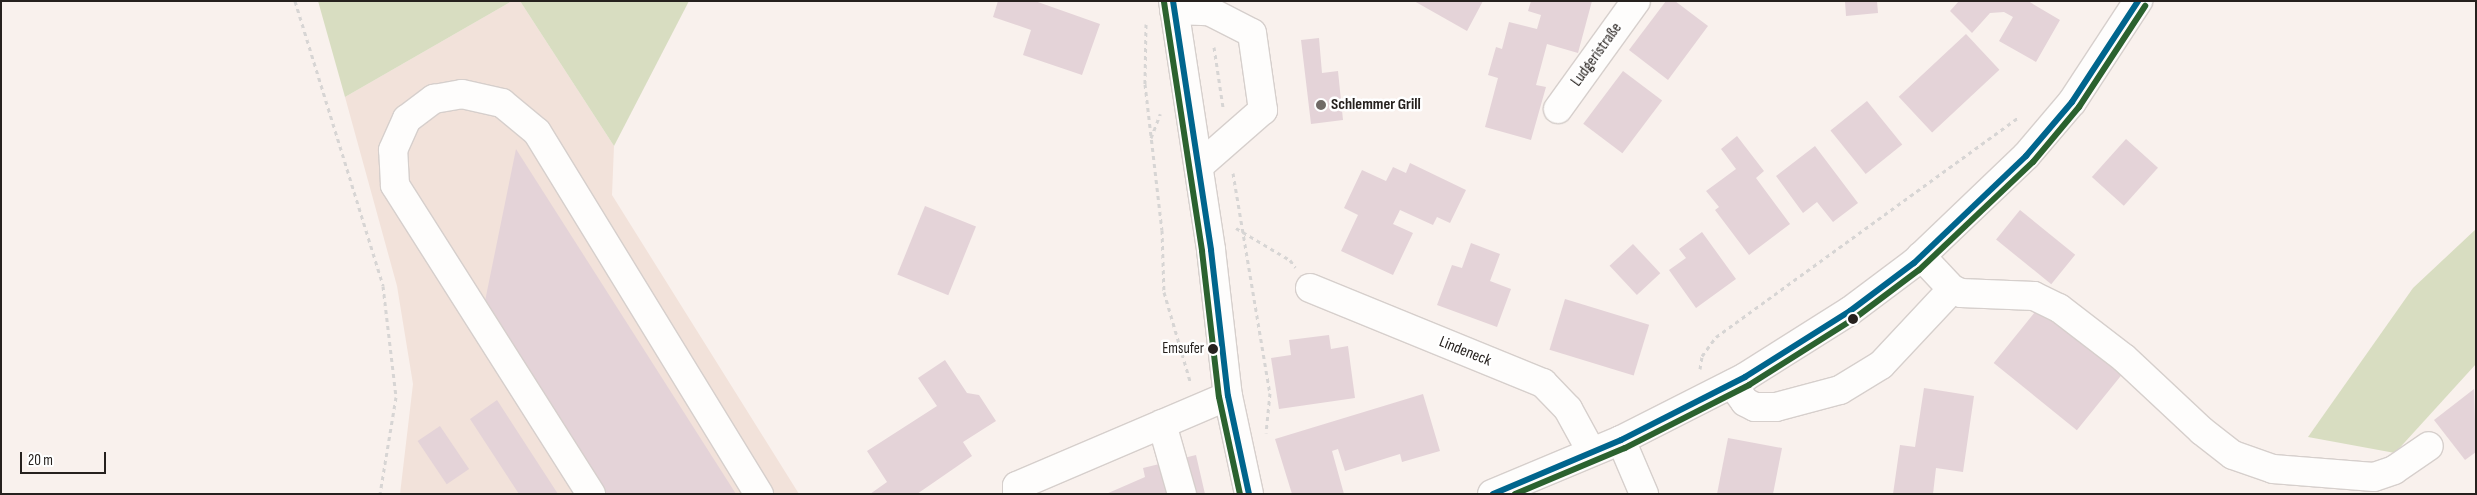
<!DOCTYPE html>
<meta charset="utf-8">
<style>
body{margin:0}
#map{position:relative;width:2477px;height:495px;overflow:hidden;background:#f9f1ed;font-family:"Sofia Sans Condensed",sans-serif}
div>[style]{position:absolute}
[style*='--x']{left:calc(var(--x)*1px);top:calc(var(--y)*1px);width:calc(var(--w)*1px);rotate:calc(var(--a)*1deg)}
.built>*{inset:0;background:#f2e2da}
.green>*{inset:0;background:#d8ddc1}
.building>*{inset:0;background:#e4d3d8;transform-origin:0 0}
.path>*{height:3px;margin-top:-1.5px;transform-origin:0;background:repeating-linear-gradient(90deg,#d7d5d4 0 4px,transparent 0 8px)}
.roads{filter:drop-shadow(1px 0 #d6cfcc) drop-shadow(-1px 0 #d6cfcc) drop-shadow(0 1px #d6cfcc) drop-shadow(0 -1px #d6cfcc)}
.minor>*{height:28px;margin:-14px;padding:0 14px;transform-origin:14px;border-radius:14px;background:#fefdfc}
.major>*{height:28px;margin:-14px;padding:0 14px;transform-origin:14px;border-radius:14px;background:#fefdfc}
.bus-1>*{height:6px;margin:-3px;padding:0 3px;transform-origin:3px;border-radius:3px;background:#00658d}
.bus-2>*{height:6px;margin:-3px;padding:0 3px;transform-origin:3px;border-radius:3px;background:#2b622f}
.dots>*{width:14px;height:14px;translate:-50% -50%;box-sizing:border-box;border:2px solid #fff;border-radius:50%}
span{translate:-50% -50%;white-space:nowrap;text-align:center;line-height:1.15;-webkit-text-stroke:5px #fff;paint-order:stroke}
.bus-label{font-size:15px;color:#26211e}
.right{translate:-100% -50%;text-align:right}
.street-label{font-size:16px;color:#26211e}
.poi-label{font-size:16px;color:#26211e;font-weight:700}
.left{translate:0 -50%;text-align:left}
.frame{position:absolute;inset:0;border:2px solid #26211e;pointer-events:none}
.scale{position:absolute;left:20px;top:452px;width:86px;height:22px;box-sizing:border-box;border:2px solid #26211e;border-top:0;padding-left:6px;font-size:15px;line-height:18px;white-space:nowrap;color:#26211e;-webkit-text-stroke:4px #fff;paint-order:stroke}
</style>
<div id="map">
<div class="built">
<div style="clip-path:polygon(512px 1px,520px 1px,614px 146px,612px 195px,799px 494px,400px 494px,413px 384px,397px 286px,345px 97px)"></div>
</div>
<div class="green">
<div style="clip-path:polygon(318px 1px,512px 1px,345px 97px)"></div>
<div style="clip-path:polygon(520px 1px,689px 1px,614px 146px)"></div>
<div style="clip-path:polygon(2476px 229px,2476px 364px,2395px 453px,2308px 437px,2413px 288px)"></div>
</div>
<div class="building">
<div style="clip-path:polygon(998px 1px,1035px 1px,1100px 24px,1082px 75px,1023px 55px,1031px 30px,993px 17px)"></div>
<div style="clip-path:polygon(1414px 1px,1483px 1px,1467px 31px)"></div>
<div style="clip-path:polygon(1531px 1px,1592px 1px,1578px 53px,1547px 44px,1536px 85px,1546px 87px,1531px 140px,1485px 127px,1498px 78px,1488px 75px,1496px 47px,1502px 49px,1509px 22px,1537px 29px,1541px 15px,1528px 11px)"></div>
<div style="clip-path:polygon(1666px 1px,1675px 1px,1708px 26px,1668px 80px,1629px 50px)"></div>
<div style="clip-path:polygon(1845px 1px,1877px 1px,1878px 13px,1846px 16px)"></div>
<div style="clip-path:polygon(1959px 1px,2028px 1px,2060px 20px,2036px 62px,1999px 41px,2013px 17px,2004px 12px,1990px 13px,1972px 33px,1950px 11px)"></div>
<div style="left:1966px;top:34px;width:49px;height:92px;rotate:47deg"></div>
<div style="clip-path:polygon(1319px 38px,1322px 73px,1338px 71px,1343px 120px,1311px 124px,1301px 40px)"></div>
<div style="left:1623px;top:71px;width:49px;height:66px;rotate:37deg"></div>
<div style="left:1867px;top:101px;width:56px;height:47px;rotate:51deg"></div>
<div style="clip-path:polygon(1737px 136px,1764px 171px,1756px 178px,1790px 224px,1749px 255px,1715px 210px,1719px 207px,1706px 191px,1736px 169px,1721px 149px)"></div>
<div style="left:2126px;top:139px;width:43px;height:51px;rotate:42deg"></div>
<div style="clip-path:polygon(1815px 146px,1858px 203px,1833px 222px,1817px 202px,1803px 213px,1776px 176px)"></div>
<div style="clip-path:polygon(516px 149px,736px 494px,604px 494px,483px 311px)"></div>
<div style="clip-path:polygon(1410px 163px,1466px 190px,1450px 223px,1437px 217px,1433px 225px,1400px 210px,1393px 224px,1413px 233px,1393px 275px,1341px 251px,1358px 215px,1344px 208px,1362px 170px,1386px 181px,1393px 167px,1406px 173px)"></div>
<div style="left:925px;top:206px;width:55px;height:74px;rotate:22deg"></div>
<div style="left:2020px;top:210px;width:71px;height:38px;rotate:39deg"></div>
<div style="clip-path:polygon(1702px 232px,1736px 279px,1696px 308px,1669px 270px,1686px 258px,1679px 249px)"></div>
<div style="clip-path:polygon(1471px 243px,1500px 254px,1490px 281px,1511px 289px,1497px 327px,1437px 305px,1452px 265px,1462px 268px)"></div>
<div style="left:1633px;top:244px;width:40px;height:32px;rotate:47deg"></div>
<div style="left:1565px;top:299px;width:88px;height:53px;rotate:17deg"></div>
<div style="left:2039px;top:307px;width:107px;height:72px;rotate:39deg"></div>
<div style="clip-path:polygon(1329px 335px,1331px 349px,1348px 346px,1355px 398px,1279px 409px,1271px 358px,1291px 355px,1289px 340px)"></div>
<div style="clip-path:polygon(945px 360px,967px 393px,979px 395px,996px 421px,963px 442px,972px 456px,917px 494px,870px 494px,887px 482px,867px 451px,937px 406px,918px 378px)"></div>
<div style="clip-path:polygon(1924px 388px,1974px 396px,1963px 472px,1936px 468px,1933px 494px,1893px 494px,1900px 445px,1915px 447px)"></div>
<div style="clip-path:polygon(2474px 389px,2476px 452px,2465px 460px,2434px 420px)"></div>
<div style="clip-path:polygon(1423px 394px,1440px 451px,1402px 462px,1400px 454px,1345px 471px,1338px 449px,1332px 451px,1344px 494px,1292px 494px,1275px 439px)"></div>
<div style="clip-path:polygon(497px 400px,558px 494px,519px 494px,470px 419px)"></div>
<div style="left:440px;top:426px;width:52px;height:27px;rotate:56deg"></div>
<div style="clip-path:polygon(1728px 438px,1782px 448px,1773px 494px,1717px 494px)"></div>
<div style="clip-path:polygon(1196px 455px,1205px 494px,1106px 494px,1145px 477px,1143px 468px)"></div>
</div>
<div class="path">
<div style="--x:295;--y:1;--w:298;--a:72.8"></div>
<div style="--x:383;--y:286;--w:112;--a:83.3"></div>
<div style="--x:396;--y:397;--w:98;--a:99.4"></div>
<div style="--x:1146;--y:24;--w:60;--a:91"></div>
<div style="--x:1145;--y:84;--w:147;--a:83.4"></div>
<div style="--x:1162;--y:230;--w:62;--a:88.2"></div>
<div style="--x:1164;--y:292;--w:93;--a:73.7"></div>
<div style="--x:1214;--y:47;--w:61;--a:81.5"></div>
<div style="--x:1151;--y:138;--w:26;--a:-69"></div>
<div style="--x:1233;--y:173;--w:223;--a:80.5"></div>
<div style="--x:1270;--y:393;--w:40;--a:95.7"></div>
<div style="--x:1236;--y:228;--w:63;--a:30.7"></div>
<div style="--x:1290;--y:260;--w:9;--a:54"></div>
<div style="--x:1700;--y:369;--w:13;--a:-81"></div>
<div style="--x:1702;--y:356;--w:24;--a:-54"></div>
<div style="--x:1716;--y:337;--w:374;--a:-36"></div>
</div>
<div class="roads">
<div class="minor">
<div style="--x:1174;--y:10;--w:35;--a:2"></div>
<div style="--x:1209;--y:11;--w:48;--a:27.1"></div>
<div style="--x:1252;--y:33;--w:78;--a:81.9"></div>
<div style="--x:1263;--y:110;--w:85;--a:138.8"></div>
<div style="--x:1558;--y:109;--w:133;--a:-54.2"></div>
<div style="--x:1921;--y:256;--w:45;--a:46.8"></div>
<div style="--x:1952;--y:289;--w:10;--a:24"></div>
<div style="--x:1961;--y:293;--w:73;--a:2.4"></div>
<div style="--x:2034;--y:296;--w:28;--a:26"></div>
<div style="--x:2059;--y:308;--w:82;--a:37.6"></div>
<div style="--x:2124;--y:358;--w:107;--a:43.1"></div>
<div style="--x:2202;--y:431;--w:39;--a:38"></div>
<div style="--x:2233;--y:455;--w:42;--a:19.3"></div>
<div style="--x:2273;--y:469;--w:101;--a:4.5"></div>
<div style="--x:2374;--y:477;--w:21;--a:-19"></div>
<div style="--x:2394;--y:470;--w:42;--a:-34.4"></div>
<div style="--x:1310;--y:288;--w:252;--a:22.2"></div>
<div style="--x:1543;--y:383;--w:36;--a:46"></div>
<div style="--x:1568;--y:409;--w:48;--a:61.3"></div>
<div style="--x:1732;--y:384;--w:22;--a:54"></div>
<div style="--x:1745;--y:402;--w:11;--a:27"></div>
<div style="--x:1755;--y:407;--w:21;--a:0"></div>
<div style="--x:1776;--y:407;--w:66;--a:-14.9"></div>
<div style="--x:1840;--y:390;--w:48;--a:-31.4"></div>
<div style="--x:1881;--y:365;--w:104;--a:-46.9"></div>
<div style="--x:1162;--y:424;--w:73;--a:74.1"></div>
<div style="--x:1621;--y:440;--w:59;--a:66.9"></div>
<div style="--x:591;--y:494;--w:366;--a:-122.4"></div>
<div style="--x:395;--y:185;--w:35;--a:-93"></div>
<div style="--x:393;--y:150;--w:34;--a:-66"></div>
<div style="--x:407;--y:119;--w:34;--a:-37"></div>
<div style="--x:434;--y:99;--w:28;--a:-10"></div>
<div style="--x:462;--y:94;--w:41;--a:12.7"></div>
<div style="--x:502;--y:103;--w:45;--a:39.6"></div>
<div style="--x:537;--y:132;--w:425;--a:58.5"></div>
<div style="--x:1017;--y:494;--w:8;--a:-90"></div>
<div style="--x:1017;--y:486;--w:229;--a:-23.1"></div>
<div style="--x:1492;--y:494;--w:140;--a:-22.7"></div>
<div style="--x:1621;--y:440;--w:139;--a:-26.9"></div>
<div style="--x:1745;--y:377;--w:124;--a:-32.2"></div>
<div style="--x:1850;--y:311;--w:80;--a:-36.9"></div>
<div style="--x:1914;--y:263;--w:155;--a:-43.7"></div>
<div style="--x:2026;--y:156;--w:71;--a:-49.6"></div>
<div style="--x:2072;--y:102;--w:121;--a:-56.8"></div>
</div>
<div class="major">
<div style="--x:1173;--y:1;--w:252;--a:81.3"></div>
<div style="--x:1211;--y:250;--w:147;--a:83.4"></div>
<div style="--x:1228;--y:396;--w:100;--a:77.9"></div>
</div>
</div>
<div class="bus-1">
<div style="--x:1173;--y:1;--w:252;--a:81.3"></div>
<div style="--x:1211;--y:250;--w:147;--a:83.4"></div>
<div style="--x:1228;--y:396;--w:100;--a:77.9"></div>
<div style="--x:1493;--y:494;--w:139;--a:-22.9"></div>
<div style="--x:1621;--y:440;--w:139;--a:-26.9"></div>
<div style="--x:1745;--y:377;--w:124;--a:-32.2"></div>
<div style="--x:1850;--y:311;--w:80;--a:-36.9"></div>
<div style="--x:1914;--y:263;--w:155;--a:-43.7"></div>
<div style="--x:2026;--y:156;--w:71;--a:-49.6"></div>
<div style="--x:2072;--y:102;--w:121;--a:-56.8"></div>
</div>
<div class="bus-2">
<div style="--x:1164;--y:2;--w:252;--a:81.3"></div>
<div style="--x:1202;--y:251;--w:147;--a:83.4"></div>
<div style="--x:1219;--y:397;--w:99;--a:77.8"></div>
<div style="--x:1515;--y:494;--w:119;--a:-22.7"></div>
<div style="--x:1625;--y:448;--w:139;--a:-26.9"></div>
<div style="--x:1749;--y:385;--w:125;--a:-32.3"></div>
<div style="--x:1855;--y:318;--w:80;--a:-36.9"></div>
<div style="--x:1919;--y:270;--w:157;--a:-43.5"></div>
<div style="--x:2033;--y:162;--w:72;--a:-50.1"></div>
<div style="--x:2079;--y:107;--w:121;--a:-56.8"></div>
</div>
<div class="dots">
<div style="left:1321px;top:105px;background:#706a66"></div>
<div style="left:1853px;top:319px;background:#26211e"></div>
<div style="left:1213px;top:349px;background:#26211e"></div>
</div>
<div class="bus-label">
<span class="right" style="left:1204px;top:349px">Emsufer</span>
</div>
<div class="street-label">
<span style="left:1597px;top:55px;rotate:-54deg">Ludgeristraße</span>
<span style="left:1465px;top:352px;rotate:22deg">Lindeneck</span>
</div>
<div class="poi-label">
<span class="left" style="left:1331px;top:105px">Schlemmer Grill</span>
</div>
<div class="frame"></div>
<div class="scale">20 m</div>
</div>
